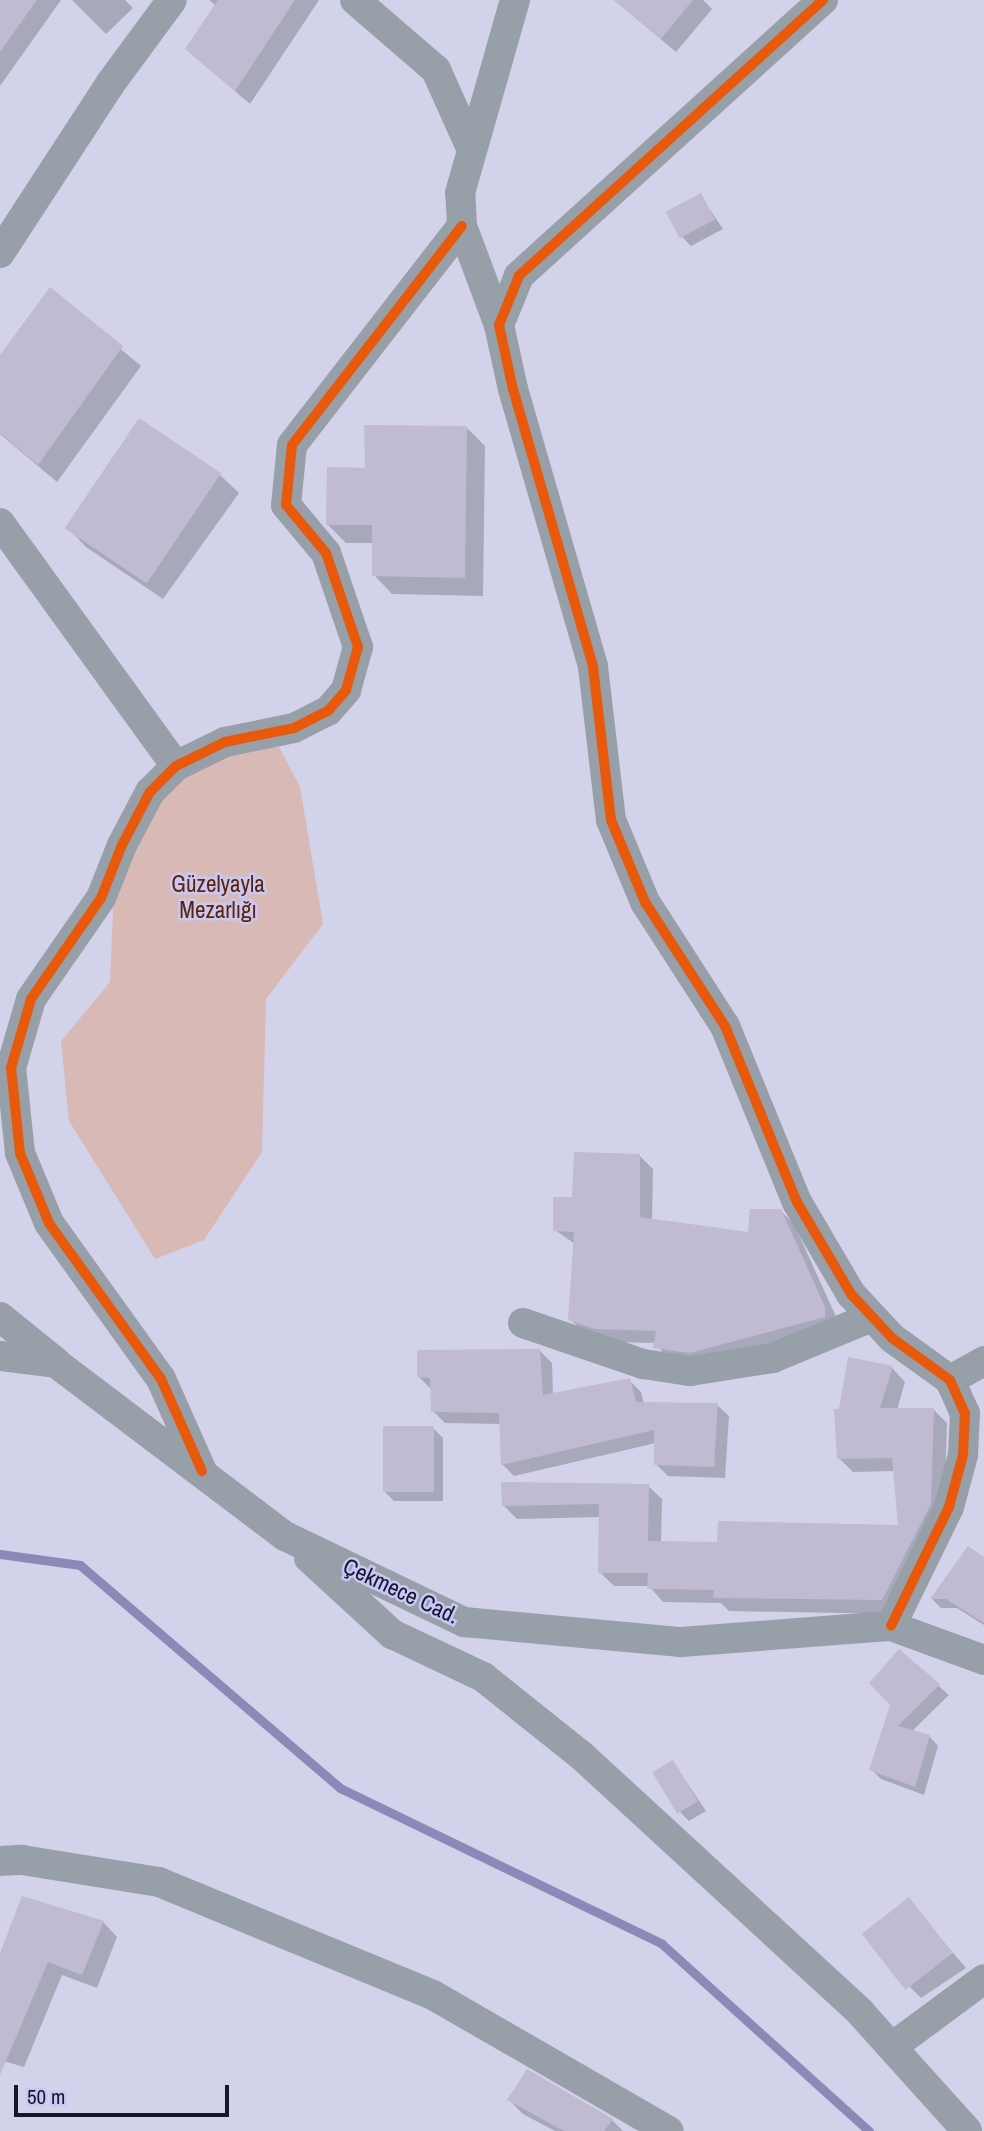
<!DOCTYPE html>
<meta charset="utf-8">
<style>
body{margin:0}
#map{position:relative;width:984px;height:2131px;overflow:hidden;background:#d2d2ea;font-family:"Archivo Narrow",sans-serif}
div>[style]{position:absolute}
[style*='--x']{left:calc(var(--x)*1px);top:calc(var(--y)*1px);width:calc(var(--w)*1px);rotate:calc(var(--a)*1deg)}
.green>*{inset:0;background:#d8b9b5}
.shadow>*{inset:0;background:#0003}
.stream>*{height:9px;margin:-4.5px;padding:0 4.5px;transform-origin:4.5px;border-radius:4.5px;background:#8b89b8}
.building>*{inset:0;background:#c0bad2;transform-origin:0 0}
.minor>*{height:30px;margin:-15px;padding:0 15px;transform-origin:15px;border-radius:15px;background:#979fa9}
.cycleway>*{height:10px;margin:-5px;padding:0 5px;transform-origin:5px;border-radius:5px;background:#e8590c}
span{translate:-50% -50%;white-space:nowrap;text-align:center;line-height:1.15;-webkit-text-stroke:5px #c8c8f5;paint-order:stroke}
.park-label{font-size:23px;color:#5e2403}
.street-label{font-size:23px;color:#17152f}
.scale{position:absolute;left:14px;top:2085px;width:215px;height:32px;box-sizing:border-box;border:4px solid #17152f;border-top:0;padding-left:9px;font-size:21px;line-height:24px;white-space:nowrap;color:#17152f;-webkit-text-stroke:5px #c8c8f5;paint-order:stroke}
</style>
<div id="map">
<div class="green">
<div style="clip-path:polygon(225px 742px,279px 747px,300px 787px,323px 924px,266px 999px,262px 1152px,204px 1240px,155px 1259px,69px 1121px,61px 1041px,110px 982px,114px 886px,167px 771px)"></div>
</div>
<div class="shadow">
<div style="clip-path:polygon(0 0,61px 0,0 86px)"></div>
<div style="clip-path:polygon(72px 0,125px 0,133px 8px,106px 34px)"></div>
<div style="clip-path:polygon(209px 0,319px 0,250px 104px,202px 63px,216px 6px)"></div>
<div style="clip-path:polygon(614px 0,703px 0,712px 9px,676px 52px)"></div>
<div style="clip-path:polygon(700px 195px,723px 229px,691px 246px,682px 237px)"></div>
<div style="clip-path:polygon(50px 290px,141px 366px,57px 482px,0 434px,0 358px)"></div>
<div style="clip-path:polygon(139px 420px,220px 475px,239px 493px,163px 599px,86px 547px,68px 528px)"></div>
<div style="clip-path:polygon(467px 428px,485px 446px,483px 596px,392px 594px,374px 575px,374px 543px,346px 543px,328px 525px)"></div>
<div style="clip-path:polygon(640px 1156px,653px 1169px,652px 1220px,750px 1234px,780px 1210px,794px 1224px,838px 1321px,704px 1366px,668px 1360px,656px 1343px,610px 1342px,583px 1332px,570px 1319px,575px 1244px,555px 1230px,574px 1198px)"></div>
<div style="clip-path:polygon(540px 1351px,552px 1363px,553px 1395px,629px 1380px,641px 1392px,644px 1404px,717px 1405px,729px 1416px,725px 1478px,668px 1476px,656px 1464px,656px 1443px,514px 1476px,502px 1464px,501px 1424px,445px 1423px,433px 1411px,431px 1389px,419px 1377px)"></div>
<div style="clip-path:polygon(892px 1368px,905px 1382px,897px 1410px,933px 1409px,947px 1423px,944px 1518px,896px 1614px,729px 1611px,721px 1603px,663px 1602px,649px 1586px,614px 1586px,600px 1572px,600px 1517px,517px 1519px,503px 1505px,648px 1486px,662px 1499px,661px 1543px,719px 1543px,900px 1527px,895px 1471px,853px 1472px,839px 1458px,840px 1411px)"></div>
<div style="clip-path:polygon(433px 1428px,443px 1438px,443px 1501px,394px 1501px,385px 1492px)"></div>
<div style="clip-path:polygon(968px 1548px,984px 1559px,984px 1625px,957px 1608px,941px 1608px,932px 1599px)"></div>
<div style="clip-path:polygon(899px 1652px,949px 1695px,911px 1732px,929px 1736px,938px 1746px,924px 1795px,881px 1779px,871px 1769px,892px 1705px)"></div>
<div style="clip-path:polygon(673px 1762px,706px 1811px,689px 1821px,679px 1811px)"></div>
<div style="clip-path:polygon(908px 1900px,966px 1968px,921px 1998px,907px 1984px)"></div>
<div style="clip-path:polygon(103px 1922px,117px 1937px,97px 1988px,62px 1975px,24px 2067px,0 2060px,0 1958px)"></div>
<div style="clip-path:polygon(509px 2100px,612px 2120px,623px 2131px,555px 2131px,523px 2114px)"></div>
</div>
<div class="stream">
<div style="--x:0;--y:1554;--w:81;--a:7.8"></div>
<div style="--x:80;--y:1565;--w:343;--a:40.6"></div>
<div style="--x:340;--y:1788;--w:358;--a:25.8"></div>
<div style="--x:662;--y:1944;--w:279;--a:42.1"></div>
</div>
<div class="building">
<div style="clip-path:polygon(0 0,37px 0,0 52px)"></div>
<div style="clip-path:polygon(218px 0,295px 0,235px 91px,185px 49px)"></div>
<div style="clip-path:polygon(614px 0,693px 0,661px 39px)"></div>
<div style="left:701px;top:193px;width:30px;height:40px;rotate:62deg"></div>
<div style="clip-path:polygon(50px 287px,123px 346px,38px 465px,0 433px,0 355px)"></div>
<div style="left:139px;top:418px;width:99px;height:133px;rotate:34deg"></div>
<div style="clip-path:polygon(364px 425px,467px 426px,465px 578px,372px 576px,372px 525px,326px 525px,327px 467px,365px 468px)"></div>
<div style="clip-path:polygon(574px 1152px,640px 1154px,640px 1217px,748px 1232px,750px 1209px,781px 1209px,825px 1307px,825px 1317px,690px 1353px,653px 1348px,656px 1331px,595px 1329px,568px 1320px,574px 1232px,553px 1231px,553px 1197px,572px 1197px)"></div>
<div style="clip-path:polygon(540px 1349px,543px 1395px,630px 1378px,636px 1402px,718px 1403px,714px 1467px,654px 1465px,654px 1430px,501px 1465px,499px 1413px,431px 1412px,430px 1378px,417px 1377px,417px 1350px)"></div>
<div style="clip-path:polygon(848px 1357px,893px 1366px,880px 1408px,934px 1408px,931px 1504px,882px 1600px,713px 1598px,714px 1590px,647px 1589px,648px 1573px,598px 1573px,599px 1504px,502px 1506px,501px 1482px,649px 1484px,648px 1541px,717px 1542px,718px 1521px,898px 1525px,892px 1458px,837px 1459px,834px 1409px,839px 1409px)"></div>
<div style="left:434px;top:1426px;width:66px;height:51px;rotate:90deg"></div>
<div style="clip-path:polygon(968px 1546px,984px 1557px,984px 1623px,946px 1599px,930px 1599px)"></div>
<div style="clip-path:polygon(899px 1649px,940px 1684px,898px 1726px,930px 1735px,915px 1787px,869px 1770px,890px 1705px,869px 1683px)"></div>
<div style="left:673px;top:1760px;width:48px;height:24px;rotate:59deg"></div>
<div style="clip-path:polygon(22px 1896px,104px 1921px,82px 1975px,48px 1962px,0 2075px,0 1953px)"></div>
<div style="left:909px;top:1897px;width:71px;height:60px;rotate:52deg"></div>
<div style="clip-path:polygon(527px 2069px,613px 2119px,604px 2131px,564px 2131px,507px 2100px)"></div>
</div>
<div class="minor">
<div style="--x:355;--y:0;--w:107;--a:40.8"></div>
<div style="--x:436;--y:70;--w:85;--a:65.8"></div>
<div style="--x:823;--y:0;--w:411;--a:137.8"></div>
<div style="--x:519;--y:276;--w:53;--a:112.2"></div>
<div style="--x:499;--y:325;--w:66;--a:77.7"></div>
<div style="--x:513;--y:389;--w:289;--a:73.9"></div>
<div style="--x:593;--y:667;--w:154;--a:83.3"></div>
<div style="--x:611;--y:820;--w:89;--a:67.5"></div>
<div style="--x:645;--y:902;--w:148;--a:57.2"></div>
<div style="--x:725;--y:1026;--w:190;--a:67.8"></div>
<div style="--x:797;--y:1202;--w:107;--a:59.6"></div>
<div style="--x:851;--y:1294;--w:60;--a:47"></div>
<div style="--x:892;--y:1338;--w:72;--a:35.9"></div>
<div style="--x:950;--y:1380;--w:36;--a:66"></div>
<div style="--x:965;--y:1413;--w:42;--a:92.7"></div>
<div style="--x:963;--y:1455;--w:54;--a:105.1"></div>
<div style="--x:949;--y:1507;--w:132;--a:116"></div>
<div style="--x:0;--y:253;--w:202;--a:-56.9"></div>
<div style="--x:110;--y:84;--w:104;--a:-53.6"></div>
<div style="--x:499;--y:325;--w:106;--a:-110.5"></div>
<div style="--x:462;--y:226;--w:33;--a:-93"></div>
<div style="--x:460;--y:193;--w:201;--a:-74.1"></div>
<div style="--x:0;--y:523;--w:300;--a:54.1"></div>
<div style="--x:0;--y:1317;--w:72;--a:38.8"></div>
<div style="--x:523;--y:1323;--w:127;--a:18.9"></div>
<div style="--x:643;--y:1364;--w:48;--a:8.5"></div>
<div style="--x:690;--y:1371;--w:84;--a:-8.9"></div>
<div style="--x:773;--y:1358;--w:104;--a:-22.6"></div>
<div style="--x:0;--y:1356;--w:56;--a:7.1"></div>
<div style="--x:56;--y:1363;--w:287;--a:37.1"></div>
<div style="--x:285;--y:1536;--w:199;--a:25.7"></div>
<div style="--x:464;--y:1622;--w:218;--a:5.3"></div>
<div style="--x:681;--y:1642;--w:211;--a:-4.4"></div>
<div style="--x:891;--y:1626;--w:99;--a:20.1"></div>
<div style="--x:950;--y:1380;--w:39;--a:-29"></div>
<div style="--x:202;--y:1471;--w:101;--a:-114"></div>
<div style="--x:161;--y:1379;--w:192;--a:-125.7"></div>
<div style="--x:49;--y:1223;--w:76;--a:-112.5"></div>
<div style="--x:20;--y:1153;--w:85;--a:-96"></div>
<div style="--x:11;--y:1068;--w:72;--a:-73.8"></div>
<div style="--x:31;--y:999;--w:123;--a:-55.3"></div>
<div style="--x:101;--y:898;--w:57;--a:-68.4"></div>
<div style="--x:122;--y:845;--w:60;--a:-62.2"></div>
<div style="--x:150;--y:792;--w:37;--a:-45"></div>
<div style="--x:176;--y:766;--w:55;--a:-26.1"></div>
<div style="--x:225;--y:742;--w:70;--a:-11.5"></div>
<div style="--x:294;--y:728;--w:38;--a:-27"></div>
<div style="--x:328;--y:711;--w:28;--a:-49"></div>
<div style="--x:346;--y:690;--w:45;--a:-74.4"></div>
<div style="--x:358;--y:647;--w:99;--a:-108.8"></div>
<div style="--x:326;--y:553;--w:62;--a:-129.8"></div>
<div style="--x:286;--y:505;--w:60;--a:-84.3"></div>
<div style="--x:292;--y:445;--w:277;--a:-52.2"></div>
<div style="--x:309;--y:1558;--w:113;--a:42.5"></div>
<div style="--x:392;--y:1634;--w:101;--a:25.3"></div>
<div style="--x:483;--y:1677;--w:127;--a:38.6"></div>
<div style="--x:582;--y:1756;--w:378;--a:42.6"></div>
<div style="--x:860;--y:2012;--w:160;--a:48"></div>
<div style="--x:0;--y:1861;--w:22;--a:-3"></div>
<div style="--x:22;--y:1860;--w:139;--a:9.1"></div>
<div style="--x:159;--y:1882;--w:296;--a:22.4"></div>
<div style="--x:433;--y:1995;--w:272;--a:30"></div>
<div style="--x:892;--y:2047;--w:114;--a:-36.5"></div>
</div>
<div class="cycleway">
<div style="--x:823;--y:0;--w:411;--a:137.8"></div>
<div style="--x:519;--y:276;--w:53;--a:112.2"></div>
<div style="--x:499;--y:325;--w:66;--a:77.7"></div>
<div style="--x:513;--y:389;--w:289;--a:73.9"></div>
<div style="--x:593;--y:667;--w:154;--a:83.3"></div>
<div style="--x:611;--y:820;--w:89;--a:67.5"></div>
<div style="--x:645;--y:902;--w:148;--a:57.2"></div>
<div style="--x:725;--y:1026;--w:190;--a:67.8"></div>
<div style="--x:797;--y:1202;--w:107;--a:59.6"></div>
<div style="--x:851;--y:1294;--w:60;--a:47"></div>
<div style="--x:892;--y:1338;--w:72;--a:35.9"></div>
<div style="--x:950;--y:1380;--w:36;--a:66"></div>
<div style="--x:965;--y:1413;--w:42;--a:92.7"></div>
<div style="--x:963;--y:1455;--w:54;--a:105.1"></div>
<div style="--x:949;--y:1507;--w:132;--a:116"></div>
<div style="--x:202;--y:1471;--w:101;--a:-114"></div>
<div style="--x:161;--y:1379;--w:192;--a:-125.7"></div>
<div style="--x:49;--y:1223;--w:76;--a:-112.5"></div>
<div style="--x:20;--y:1153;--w:85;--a:-96"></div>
<div style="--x:11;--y:1068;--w:72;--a:-73.8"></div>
<div style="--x:31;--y:999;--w:123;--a:-55.3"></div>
<div style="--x:101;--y:898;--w:57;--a:-68.4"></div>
<div style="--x:122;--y:845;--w:60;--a:-62.2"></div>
<div style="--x:150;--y:792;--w:37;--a:-45"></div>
<div style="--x:176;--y:766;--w:55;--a:-26.1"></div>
<div style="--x:225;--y:742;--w:70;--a:-11.5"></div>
<div style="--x:294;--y:728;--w:38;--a:-27"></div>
<div style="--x:328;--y:711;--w:28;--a:-49"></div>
<div style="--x:346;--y:690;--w:45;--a:-74.4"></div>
<div style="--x:358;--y:647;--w:99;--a:-108.8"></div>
<div style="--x:326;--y:553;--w:62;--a:-129.8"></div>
<div style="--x:286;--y:505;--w:60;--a:-84.3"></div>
<div style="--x:292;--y:445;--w:277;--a:-52.2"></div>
</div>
<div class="park-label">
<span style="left:218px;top:897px">Güzelyayla<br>Mezarlığı</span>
</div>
<div class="street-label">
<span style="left:401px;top:1591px;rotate:25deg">Çekmece Cad.</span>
</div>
<div class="scale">50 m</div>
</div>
